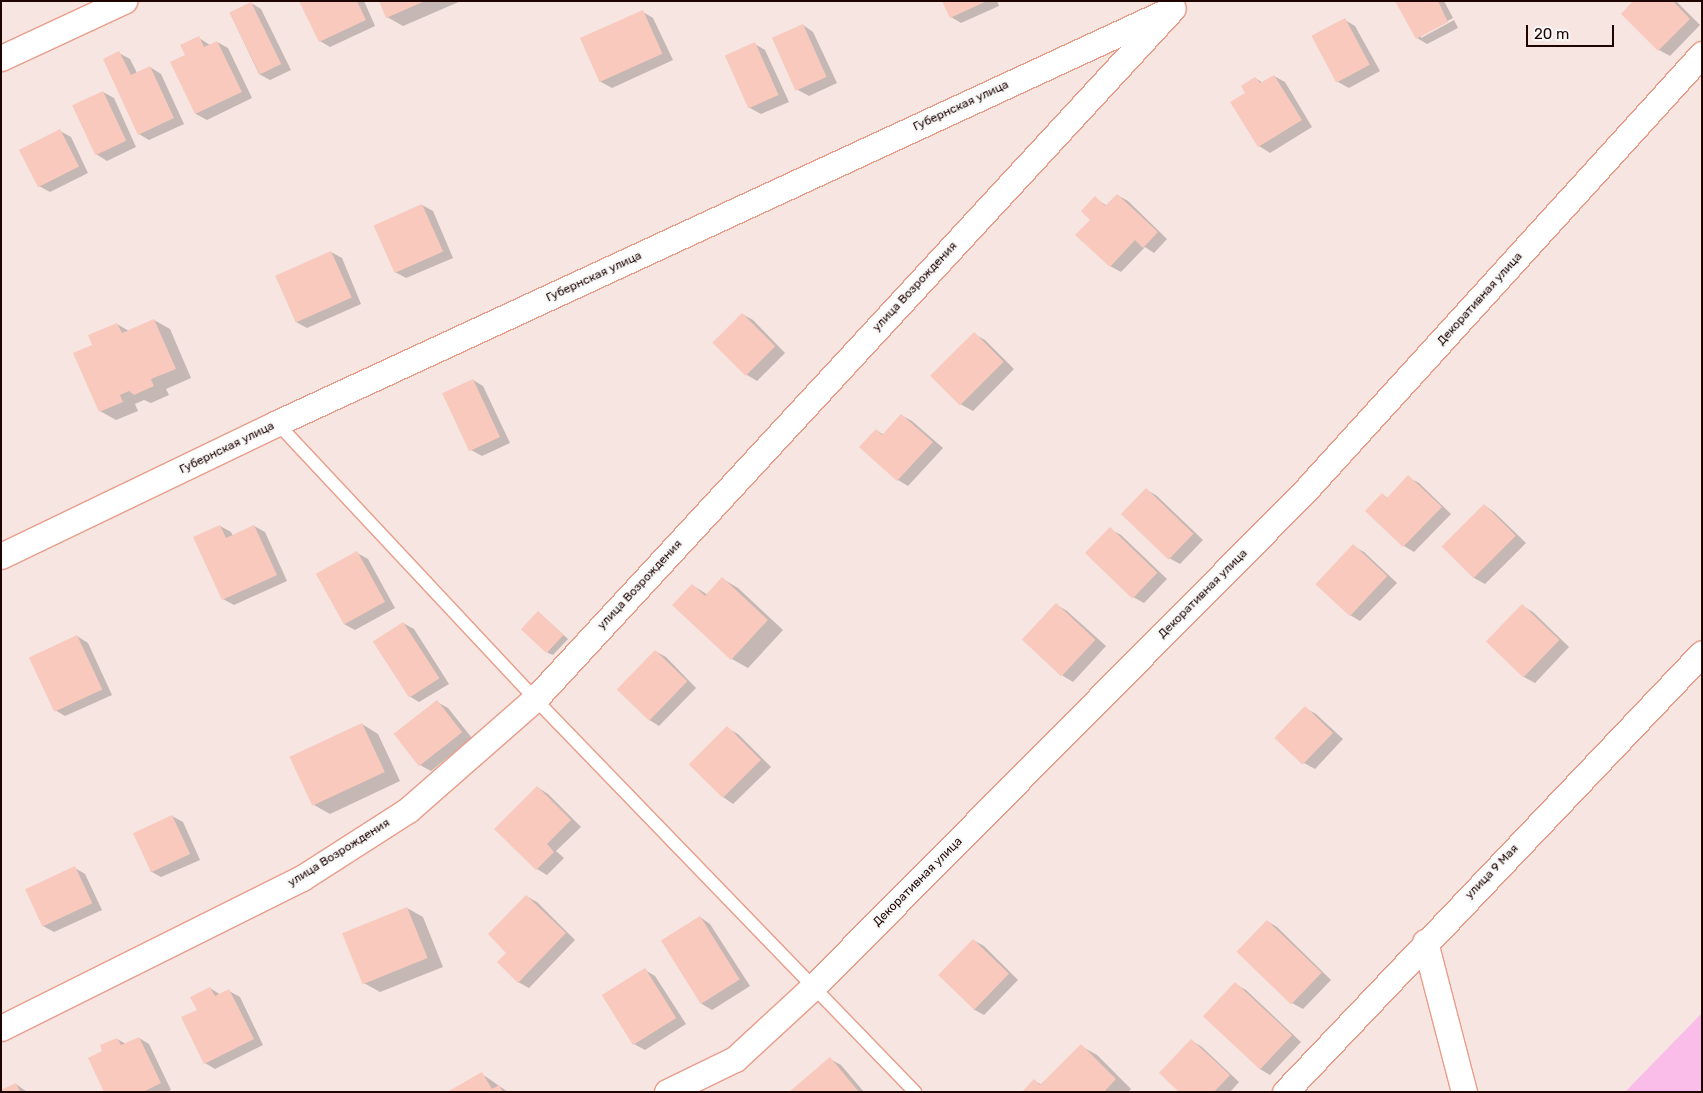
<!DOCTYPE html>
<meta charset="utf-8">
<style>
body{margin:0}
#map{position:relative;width:1703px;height:1093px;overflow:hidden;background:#f6e5e1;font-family:Rubik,sans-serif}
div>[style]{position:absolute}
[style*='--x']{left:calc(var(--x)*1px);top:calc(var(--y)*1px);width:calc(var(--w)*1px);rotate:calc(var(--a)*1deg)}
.green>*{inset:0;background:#fabdea}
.shadow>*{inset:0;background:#0003}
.building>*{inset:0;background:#f8c9bc;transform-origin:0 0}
.roads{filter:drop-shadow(1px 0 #e89d89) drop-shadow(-1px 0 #e89d89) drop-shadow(0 1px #e89d89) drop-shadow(0 -1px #e89d89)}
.service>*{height:12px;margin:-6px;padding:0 6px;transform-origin:6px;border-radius:6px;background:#fff}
.minor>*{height:25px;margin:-12.5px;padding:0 12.5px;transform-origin:12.5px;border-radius:12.5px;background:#fff}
span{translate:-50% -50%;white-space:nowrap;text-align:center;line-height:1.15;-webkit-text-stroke:4px #f7f7f7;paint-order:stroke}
.street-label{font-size:12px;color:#1e0502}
.frame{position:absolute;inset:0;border:2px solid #1e0502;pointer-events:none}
.scale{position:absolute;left:1526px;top:25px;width:88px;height:22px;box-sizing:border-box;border:2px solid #1e0502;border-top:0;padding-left:6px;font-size:15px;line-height:18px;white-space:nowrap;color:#1e0502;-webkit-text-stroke:4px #f7f7f7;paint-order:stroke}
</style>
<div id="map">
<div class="green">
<div style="clip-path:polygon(1702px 1013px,1702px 1092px,1625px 1092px)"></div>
</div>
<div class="shadow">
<div style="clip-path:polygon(301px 1px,364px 1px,375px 26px,330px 47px,320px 41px)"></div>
<div style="clip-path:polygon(380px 1px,461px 1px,403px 26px,387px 17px)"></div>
<div style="clip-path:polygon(944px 1px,997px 1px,999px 6px,961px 23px,951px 17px)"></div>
<div style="clip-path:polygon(1397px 1px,1444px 1px,1453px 18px,1421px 35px,1421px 38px,1454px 20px,1458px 28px,1427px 44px,1417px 38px)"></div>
<div style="clip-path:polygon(1635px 1px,1676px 1px,1700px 25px,1670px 56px,1659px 50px,1622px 14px)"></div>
<div style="clip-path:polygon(251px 3px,261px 9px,291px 70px,270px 80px,259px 74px,230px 13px)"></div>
<div style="clip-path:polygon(643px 12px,653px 18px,673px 60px,612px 88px,601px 82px,582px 39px)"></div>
<div style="clip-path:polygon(1345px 20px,1355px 26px,1380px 71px,1349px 88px,1338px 82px)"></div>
<div style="clip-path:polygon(803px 25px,813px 32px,837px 83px,809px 96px,798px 90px)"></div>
<div style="clip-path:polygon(199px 38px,210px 45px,217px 42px,228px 48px,252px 98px,207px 120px,196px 114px,172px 62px,187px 55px)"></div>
<div style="clip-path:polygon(755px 44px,765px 50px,789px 102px,761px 114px,750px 108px)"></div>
<div style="clip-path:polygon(119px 53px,130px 59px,137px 73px,150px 67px,161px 74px,184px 124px,149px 140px,139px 134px)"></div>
<div style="clip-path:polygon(1274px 76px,1285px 82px,1312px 127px,1270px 153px,1259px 146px,1232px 103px,1247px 94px,1255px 78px,1263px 83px)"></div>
<div style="clip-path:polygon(103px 92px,114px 98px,136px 147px,107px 161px,96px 154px)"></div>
<div style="clip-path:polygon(60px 131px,71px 137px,88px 173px,50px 192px,39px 186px)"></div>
<div style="clip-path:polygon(1117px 195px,1128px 201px,1167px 239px,1154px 253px,1145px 247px,1121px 272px,1110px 266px,1095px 198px,1107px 206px)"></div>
<div style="clip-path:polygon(422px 205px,433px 211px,453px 258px,406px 278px,395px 272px)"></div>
<div style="clip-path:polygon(331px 252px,342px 258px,361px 304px,307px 328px,296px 322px,276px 276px)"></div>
<div style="clip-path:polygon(742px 314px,753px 320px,785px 353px,757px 381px,747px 375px)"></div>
<div style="clip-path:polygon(154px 320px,170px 329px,191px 378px,166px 389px,169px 395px,151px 403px,144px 400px,135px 404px,138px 411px,116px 420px,100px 411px,94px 346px,117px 324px,129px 331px)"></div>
<div style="clip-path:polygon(974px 334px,985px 340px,1014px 369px,973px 411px,962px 405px,933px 377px)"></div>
<div style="clip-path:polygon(473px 380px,483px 386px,510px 443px,482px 456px,471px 450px)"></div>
<div style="clip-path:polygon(901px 415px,912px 421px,943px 448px,908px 486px,898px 480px,861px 447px,876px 430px,884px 435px)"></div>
<div style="clip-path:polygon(1408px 477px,1419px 483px,1451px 514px,1414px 552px,1404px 546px,1367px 511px,1383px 495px,1388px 498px)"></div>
<div style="clip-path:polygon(1147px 490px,1157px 496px,1203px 540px,1180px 564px,1169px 558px,1123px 514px)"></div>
<div style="clip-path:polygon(1484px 505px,1494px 512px,1526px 543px,1485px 584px,1474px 578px)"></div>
<div style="clip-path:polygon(220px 526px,231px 532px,233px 536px,254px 526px,265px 532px,287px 581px,234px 605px,223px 599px)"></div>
<div style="clip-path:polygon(1110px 529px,1121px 535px,1167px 579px,1144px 603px,1133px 597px,1087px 553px)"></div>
<div style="clip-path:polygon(1353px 546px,1364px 552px,1397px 583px,1360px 621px,1350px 615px)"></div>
<div style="clip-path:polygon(357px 553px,368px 559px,395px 608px,355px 630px,344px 624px)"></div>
<div style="clip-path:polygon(723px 579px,738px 588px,783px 630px,748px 668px,732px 659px,692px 585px,708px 595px)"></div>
<div style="clip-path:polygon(1057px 605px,1067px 611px,1106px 646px,1073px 682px,1063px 676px)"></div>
<div style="clip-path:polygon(1522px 606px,1533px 612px,1569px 647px,1535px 683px,1524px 677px)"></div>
<div style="clip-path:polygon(538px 612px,568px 639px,553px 655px,548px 653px)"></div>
<div style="clip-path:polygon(403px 623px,414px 629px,449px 684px,419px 702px,409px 696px)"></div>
<div style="clip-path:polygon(77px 636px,88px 643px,112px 695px,65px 716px,55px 710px)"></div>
<div style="clip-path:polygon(655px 651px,666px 657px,696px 688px,659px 726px,648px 719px)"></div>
<div style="clip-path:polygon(437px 702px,448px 708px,472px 738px,431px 771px,420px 765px)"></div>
<div style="clip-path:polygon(1305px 708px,1316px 714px,1343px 739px,1315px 769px,1304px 763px,1277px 738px)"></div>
<div style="clip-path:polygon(362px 724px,378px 734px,400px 781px,330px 814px,314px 805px)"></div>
<div style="clip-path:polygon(727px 728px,738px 734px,771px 767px,733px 804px,723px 797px,690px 765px)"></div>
<div style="clip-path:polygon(537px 787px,548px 794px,581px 827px,556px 851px,564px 858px,547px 875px,537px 869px)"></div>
<div style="clip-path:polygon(172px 816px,183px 822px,200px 860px,161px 877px,150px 871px)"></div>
<div style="clip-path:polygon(75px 868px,85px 874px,102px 910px,54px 932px,43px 926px)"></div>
<div style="clip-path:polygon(526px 896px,537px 902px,575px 940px,529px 988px,518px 982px,508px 953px)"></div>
<div style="clip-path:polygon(407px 908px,423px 917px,443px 967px,380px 992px,364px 983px)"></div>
<div style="clip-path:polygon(700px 917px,710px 924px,750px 986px,712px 1010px,702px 1004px)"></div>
<div style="clip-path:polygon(1267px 921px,1277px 927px,1331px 980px,1303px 1009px,1292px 1003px,1238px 951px)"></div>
<div style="clip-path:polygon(973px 940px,984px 946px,1018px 980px,984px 1015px,973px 1009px)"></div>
<div style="clip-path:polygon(645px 970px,655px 976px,686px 1024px,645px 1050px,634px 1044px)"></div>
<div style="clip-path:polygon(1235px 984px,1246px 990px,1301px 1042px,1270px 1075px,1260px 1069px)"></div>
<div style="clip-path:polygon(210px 988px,221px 995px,229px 991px,240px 997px,263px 1045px,215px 1069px,205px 1063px,198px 1010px)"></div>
<div style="clip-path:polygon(139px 1038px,149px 1044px,171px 1090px,166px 1092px,105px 1092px,104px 1052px,117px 1039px,126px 1044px)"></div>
<div style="clip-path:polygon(1192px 1041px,1202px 1047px,1239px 1082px,1230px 1092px,1180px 1092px)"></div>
<div style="clip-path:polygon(1081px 1046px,1097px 1055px,1131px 1089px,1128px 1092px,1024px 1092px,1035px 1081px,1042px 1085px)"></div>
<div style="clip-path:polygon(830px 1059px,841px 1065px,864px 1092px,791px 1092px)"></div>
<div style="clip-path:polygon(482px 1074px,508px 1092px,450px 1092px)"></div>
<div style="clip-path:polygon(16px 1084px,27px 1092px,1px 1092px)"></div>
</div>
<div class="building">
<div style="clip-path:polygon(299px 1px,357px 1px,366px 20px,319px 42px)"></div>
<div style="clip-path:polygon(379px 1px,425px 1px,386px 18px)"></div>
<div style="clip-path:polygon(942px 1px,987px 1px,950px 18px)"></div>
<div style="clip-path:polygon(1395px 1px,1438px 1px,1448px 22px,1416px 39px)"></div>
<div style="clip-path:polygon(1633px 1px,1673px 1px,1690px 19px,1658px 51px,1621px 14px)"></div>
<div style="left:251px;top:2px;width:69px;height:24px;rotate:64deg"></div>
<div style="left:643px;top:10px;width:48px;height:69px;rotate:66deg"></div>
<div style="left:1345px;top:18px;width:53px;height:38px;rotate:62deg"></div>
<div style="left:803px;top:24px;width:58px;height:34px;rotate:66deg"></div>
<div style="clip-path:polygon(199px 36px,204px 47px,217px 41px,242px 92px,195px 114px,170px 62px,185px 55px,180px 45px)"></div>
<div style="left:755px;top:42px;width:58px;height:33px;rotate:66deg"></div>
<div style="clip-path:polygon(119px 51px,131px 75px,150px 66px,174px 118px,138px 135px,103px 59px)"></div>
<div style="clip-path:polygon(1274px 75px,1302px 120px,1258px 147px,1230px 102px,1245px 93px,1241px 86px,1255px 77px,1260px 83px)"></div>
<div style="left:103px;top:91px;width:55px;height:34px;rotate:65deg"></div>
<div style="left:60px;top:129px;width:42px;height:46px;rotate:63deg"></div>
<div style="clip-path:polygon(1117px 194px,1158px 232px,1143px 248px,1135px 240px,1110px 267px,1075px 235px,1090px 220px,1081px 211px,1095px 196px,1105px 206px)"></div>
<div style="left:422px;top:204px;width:52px;height:53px;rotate:66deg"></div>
<div style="left:331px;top:251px;width:51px;height:61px;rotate:66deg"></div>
<div style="left:742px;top:313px;width:47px;height:42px;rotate:45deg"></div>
<div style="clip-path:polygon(154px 319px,176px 369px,151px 379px,154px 386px,134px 395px,129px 391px,120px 395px,123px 402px,99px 412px,73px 353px,92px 345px,88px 335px,117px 323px,122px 333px)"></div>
<div style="left:974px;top:332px;width:42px;height:62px;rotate:45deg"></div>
<div style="left:473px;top:379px;width:64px;height:34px;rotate:65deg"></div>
<div style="clip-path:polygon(901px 414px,933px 442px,897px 481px,859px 447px,876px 429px,882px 435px)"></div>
<div style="clip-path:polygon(1408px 475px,1442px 507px,1403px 547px,1365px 511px,1382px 493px,1387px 498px)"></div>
<div style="left:1146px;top:488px;width:66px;height:36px;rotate:44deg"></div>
<div style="left:1484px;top:504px;width:45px;height:60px;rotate:45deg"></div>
<div style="clip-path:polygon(220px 525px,226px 538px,254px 525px,277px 575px,222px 600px,193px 537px)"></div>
<div style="left:1110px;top:527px;width:66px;height:36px;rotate:44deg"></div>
<div style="left:1353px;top:544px;width:47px;height:55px;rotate:43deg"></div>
<div style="left:357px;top:551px;width:58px;height:47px;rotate:61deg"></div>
<div style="clip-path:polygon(722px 577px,768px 620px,731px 660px,672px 605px,692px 584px,705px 596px)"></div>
<div style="left:1056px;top:603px;width:54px;height:50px;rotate:43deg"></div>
<div style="left:1522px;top:604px;width:52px;height:52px;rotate:44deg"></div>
<div style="left:538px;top:611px;width:35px;height:25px;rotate:43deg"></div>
<div style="left:403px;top:622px;width:67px;height:36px;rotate:57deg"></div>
<div style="left:77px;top:635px;width:60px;height:53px;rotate:65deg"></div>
<div style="left:655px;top:650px;width:45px;height:55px;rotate:44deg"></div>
<div style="left:437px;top:700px;width:41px;height:55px;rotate:52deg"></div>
<div style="left:1305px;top:706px;width:39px;height:44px;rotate:44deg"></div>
<div style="left:362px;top:723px;width:54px;height:80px;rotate:65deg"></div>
<div style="left:727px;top:726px;width:48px;height:54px;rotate:45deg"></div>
<div style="clip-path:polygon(537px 786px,571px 820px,547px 844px,554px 852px,536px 870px,494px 829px)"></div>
<div style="left:172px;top:815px;width:43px;height:43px;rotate:65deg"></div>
<div style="left:75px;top:866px;width:41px;height:55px;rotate:65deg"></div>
<div style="clip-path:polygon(526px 895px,566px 933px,518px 983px,497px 962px,506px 953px,488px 934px)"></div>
<div style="left:407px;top:907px;width:55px;height:70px;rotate:68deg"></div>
<div style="left:700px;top:916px;width:75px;height:46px;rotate:58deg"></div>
<div style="left:1267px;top:920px;width:76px;height:44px;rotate:44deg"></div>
<div style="left:973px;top:939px;width:50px;height:50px;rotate:44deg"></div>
<div style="left:645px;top:968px;width:59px;height:51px;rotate:58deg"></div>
<div style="left:1235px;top:982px;width:78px;height:47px;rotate:43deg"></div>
<div style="clip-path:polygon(210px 987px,215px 996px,229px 989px,254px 1039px,204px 1064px,181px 1017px,197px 1010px,190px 997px)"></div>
<div style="clip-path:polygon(139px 1037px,161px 1083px,143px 1092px,104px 1092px,88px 1058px,102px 1051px,100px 1045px,117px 1038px,121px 1045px)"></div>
<div style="clip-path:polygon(1191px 1039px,1230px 1075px,1214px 1092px,1179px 1092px,1159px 1073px)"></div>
<div style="clip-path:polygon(1081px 1044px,1116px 1079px,1104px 1092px,1022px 1092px,1034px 1079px,1040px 1085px)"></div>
<div style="clip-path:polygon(830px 1057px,859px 1092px,789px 1092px)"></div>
<div style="clip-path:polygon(482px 1072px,492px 1089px,499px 1085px,503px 1092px,447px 1092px)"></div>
<div style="clip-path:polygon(16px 1083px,20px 1092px,1px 1092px,1px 1090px)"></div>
</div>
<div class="roads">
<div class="service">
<div style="--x:277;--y:423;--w:378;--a:46.9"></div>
<div style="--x:535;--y:699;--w:547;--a:45.96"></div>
</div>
<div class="minor">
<div style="--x:1;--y:58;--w:136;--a:-24.9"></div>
<div style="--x:1;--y:556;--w:306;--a:-25.7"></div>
<div style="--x:277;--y:423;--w:976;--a:-24.83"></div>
<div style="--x:1425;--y:942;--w:155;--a:75.4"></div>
<div style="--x:1;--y:1028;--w:336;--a:-26.5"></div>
<div style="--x:302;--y:878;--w:126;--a:-32.7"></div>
<div style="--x:408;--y:810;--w:169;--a:-41.2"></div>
<div style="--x:535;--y:699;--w:940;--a:-47.28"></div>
<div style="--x:667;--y:1092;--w:76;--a:-25.9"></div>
<div style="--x:735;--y:1059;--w:108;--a:-42.7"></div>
<div style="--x:814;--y:986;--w:696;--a:-45.23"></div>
<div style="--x:1304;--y:492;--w:592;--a:-47.74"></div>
<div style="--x:1285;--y:1092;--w:605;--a:-46.47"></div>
</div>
</div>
<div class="street-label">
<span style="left:961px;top:106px;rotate:-25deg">Губернская улица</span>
<span style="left:594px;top:277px;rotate:-25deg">Губернская улица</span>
<span style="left:915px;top:287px;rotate:-47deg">улица Возрождения</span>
<span style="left:1480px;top:299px;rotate:-48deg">Декоративная улица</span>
<span style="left:227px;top:448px;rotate:-26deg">Губернская улица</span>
<span style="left:640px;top:585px;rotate:-47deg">улица Возрождения</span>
<span style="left:1203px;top:594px;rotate:-45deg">Декоративная улица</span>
<span style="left:339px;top:853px;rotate:-32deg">улица Возрождения</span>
<span style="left:1492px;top:872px;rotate:-46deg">улица 9 Мая</span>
<span style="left:918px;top:882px;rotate:-45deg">Декоративная улица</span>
</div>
<div class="frame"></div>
<div class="scale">20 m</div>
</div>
